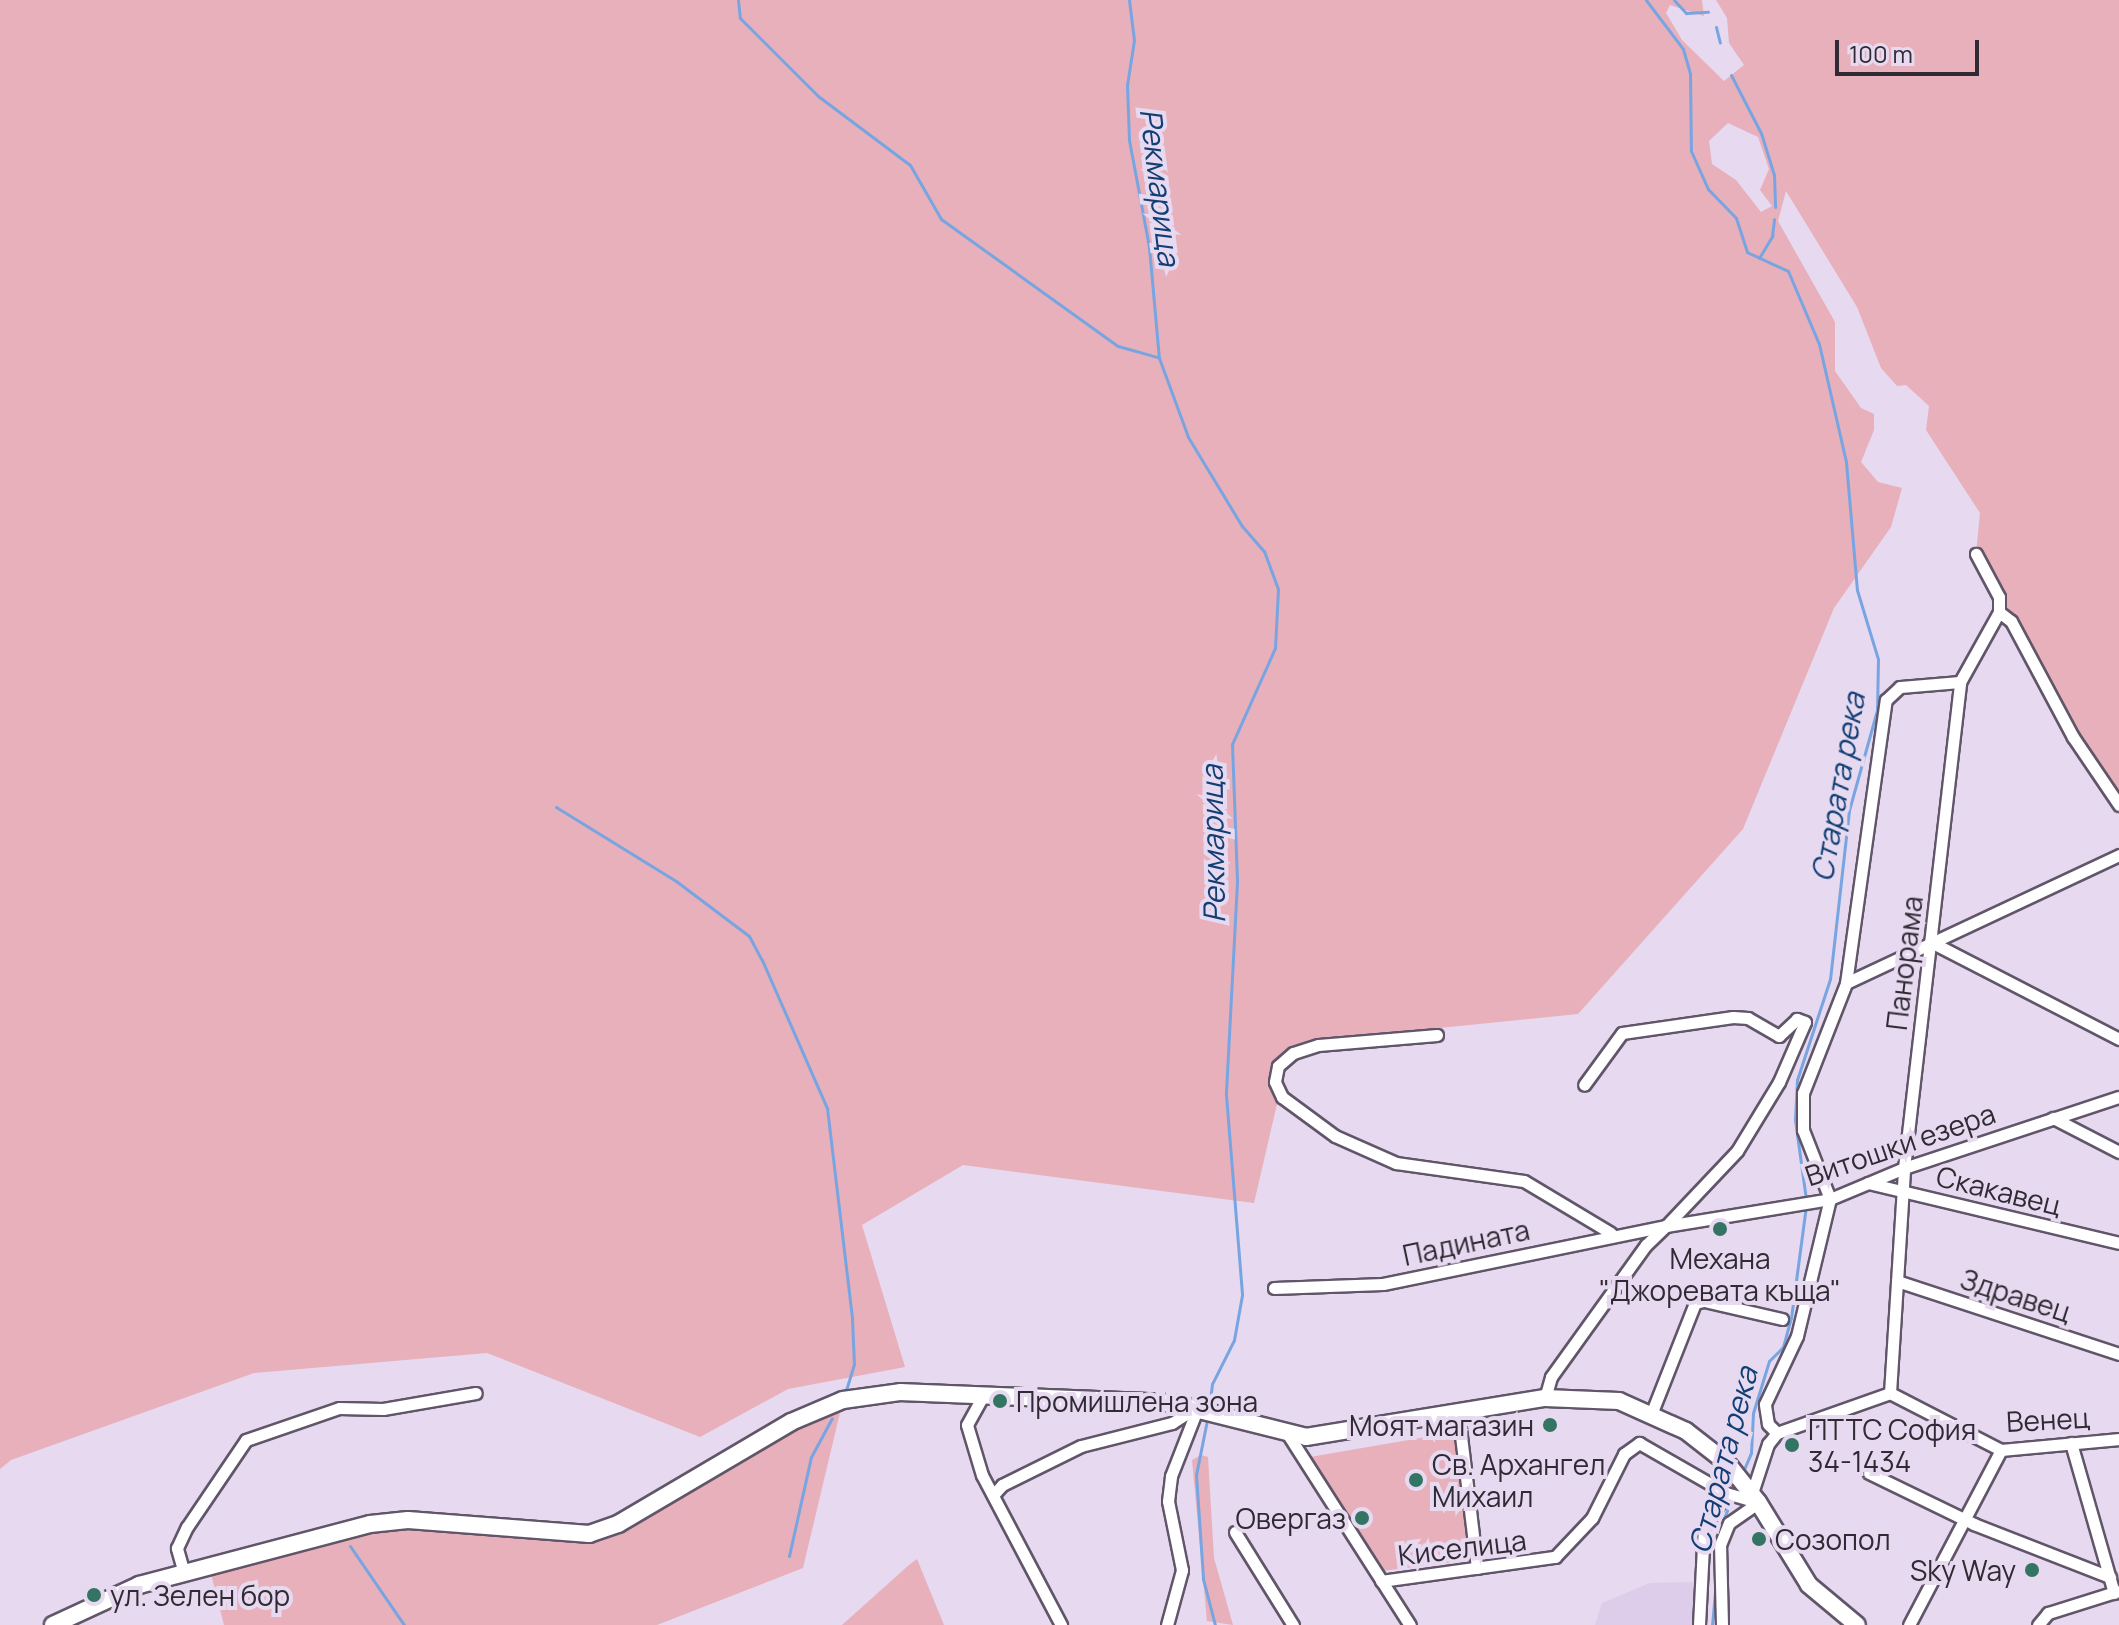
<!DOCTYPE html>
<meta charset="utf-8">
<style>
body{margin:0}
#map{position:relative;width:2119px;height:1625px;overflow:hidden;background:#e6d9f0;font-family:Manrope,sans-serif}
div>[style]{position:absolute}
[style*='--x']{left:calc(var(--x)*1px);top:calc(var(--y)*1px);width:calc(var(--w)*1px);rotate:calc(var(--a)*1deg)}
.built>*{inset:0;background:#ddcdea}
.green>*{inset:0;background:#e7b0bb}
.stream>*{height:3px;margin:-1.5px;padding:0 1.5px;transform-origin:1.5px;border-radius:1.5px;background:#78a5e1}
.roads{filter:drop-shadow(2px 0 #615669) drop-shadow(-2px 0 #615669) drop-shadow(0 2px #615669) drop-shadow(0 -2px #615669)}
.street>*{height:11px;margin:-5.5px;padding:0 5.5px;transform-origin:5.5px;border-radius:5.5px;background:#fff}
.secondary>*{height:16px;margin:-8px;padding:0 8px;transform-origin:8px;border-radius:8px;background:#fff}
.dots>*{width:22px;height:22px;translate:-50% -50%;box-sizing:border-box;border:4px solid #e6d9f0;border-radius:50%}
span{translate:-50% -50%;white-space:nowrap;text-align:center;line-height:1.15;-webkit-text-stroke:8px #e6d9f0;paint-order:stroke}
.street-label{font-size:28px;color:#2f2a33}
.poi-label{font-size:28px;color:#2f2a33}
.left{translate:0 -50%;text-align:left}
.right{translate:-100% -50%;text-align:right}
.water-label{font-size:30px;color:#113e74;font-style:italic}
.scale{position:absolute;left:1835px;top:40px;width:144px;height:36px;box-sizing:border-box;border:4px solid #2f2a33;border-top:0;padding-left:10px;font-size:24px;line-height:28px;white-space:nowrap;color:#2f2a33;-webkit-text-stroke:6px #e6d9f0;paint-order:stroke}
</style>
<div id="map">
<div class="built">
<div style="clip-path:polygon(1695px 1582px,1693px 1625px,1595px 1625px,1602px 1603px,1650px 1583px)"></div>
</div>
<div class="green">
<div style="clip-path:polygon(evenodd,0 0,1702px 0,1704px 16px,1670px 5px,1666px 13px,1682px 40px,1724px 81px,1744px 65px,1729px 43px,1727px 18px,1716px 0,2119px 0,2119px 805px,2011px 621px,1999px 612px,1976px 554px,1980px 513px,1926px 430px,1929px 406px,1906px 385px,1897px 386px,1881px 368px,1857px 307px,1786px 191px,1778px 221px,1835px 322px,1835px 371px,1861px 408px,1874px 414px,1874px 430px,1861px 462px,1878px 482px,1902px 488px,1891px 527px,1834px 608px,1743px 829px,1578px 1014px,1310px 1041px,1286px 1065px,1254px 1203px,963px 1165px,862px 1225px,905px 1367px,788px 1389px,700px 1437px,487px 1353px,254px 1373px,11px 1460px,0 1469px,0 0,1728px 123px,1758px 137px,1769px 169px,1760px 190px,1772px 206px,1761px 212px,1736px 180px,1712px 164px,1709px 141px,1728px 123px)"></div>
<div style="clip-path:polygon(843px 1400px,803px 1568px,657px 1625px,224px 1625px,209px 1566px,370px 1524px,589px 1534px)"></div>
<div style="clip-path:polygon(1455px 1432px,1470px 1560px,1382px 1571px,1310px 1457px)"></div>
<div style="clip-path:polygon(1201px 1455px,1208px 1457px,1214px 1558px,1233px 1625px,1207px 1621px,1192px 1460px)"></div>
<div style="clip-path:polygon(917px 1559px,944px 1625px,842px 1625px,909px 1565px)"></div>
</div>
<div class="stream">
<div style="--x:738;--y:0;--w:18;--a:84"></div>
<div style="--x:740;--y:18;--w:110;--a:45"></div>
<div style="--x:818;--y:96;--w:115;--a:36.9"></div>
<div style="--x:910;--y:165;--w:62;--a:60.1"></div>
<div style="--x:941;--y:219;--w:218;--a:35.7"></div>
<div style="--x:1118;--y:346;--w:41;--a:15.8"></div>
<div style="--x:1129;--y:0;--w:40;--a:82.9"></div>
<div style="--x:1134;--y:40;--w:46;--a:98.8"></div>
<div style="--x:1127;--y:85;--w:55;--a:87.9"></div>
<div style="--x:1129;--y:140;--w:109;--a:79.4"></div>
<div style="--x:1149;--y:247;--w:111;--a:84.9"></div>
<div style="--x:1159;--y:358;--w:84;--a:69.8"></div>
<div style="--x:1188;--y:437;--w:104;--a:58.8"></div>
<div style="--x:1242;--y:526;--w:33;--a:49"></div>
<div style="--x:1264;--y:551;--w:40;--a:69.8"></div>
<div style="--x:1278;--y:589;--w:59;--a:92.9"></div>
<div style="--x:1275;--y:648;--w:105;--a:114.1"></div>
<div style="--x:1232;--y:744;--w:138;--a:87.9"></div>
<div style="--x:1237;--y:882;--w:213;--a:93"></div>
<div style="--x:1226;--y:1095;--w:201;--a:85.4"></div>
<div style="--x:1242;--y:1295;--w:46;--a:100.1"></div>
<div style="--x:1234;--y:1340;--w:49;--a:116.6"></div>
<div style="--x:1212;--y:1384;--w:24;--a:97"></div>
<div style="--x:1646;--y:0;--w:61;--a:52.9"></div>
<div style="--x:1683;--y:49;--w:26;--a:74"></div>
<div style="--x:1690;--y:74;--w:77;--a:89.3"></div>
<div style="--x:1691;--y:151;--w:42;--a:65.9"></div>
<div style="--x:1708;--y:189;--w:40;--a:46"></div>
<div style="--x:1736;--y:218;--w:36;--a:72"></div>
<div style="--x:1747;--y:252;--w:45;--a:24.9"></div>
<div style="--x:1788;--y:271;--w:79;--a:67"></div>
<div style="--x:1819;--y:344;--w:121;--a:77.1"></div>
<div style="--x:1846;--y:462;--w:128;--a:85.1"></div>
<div style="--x:1857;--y:590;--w:72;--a:73.1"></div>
<div style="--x:1878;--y:659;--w:51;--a:91.1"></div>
<div style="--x:1877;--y:710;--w:104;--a:105.6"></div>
<div style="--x:1849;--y:810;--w:170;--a:96.4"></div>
<div style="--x:1830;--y:979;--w:106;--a:108.1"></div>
<div style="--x:1797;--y:1080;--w:40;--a:92.9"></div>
<div style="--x:1795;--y:1120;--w:80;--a:82.1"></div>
<div style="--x:1674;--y:0;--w:18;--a:47"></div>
<div style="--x:1686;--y:13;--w:22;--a:-3"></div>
<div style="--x:1716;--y:27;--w:16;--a:76"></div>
<div style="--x:1731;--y:75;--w:65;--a:62.7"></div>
<div style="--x:1761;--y:133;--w:44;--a:72.8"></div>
<div style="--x:1774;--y:175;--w:32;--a:88"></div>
<div style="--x:1759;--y:258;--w:26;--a:-59"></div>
<div style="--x:1772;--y:236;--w:17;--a:-83"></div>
<div style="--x:556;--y:807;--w:141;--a:31.7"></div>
<div style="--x:676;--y:881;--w:91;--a:37"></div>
<div style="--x:749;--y:936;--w:27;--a:62"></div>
<div style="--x:762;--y:960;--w:162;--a:66.3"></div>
<div style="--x:827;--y:1108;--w:212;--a:83.2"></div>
<div style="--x:852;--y:1319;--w:45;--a:87.5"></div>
<div style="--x:854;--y:1364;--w:28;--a:107"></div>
<div style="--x:1207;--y:1420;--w:56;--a:101.3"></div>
<div style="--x:1196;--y:1475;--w:104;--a:86.1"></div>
<div style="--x:1203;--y:1579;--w:48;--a:75.4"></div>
<div style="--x:1742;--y:1474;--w:23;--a:-67"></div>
<div style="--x:1751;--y:1453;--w:40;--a:-87.1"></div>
<div style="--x:1753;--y:1413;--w:54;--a:-72.9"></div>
<div style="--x:1769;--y:1361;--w:20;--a:-45"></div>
<div style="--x:1783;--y:1347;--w:30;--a:-75"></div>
<div style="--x:1791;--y:1318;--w:113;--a:-82.4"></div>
<div style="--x:1716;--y:1541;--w:45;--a:-70.3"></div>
<div style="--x:350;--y:1546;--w:96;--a:55.6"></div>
<div style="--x:789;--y:1556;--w:101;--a:-77.5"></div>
<div style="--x:811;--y:1457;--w:44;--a:-61.7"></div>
<div style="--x:1712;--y:1625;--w:44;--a:-84.8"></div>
</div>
<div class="roads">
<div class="street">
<div style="--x:1999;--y:612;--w:15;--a:37"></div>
<div style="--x:2011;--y:621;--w:132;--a:61.9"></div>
<div style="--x:2073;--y:737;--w:82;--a:55.9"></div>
<div style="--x:1931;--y:942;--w:212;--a:27.3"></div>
<div style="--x:1846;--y:983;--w:302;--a:-25.1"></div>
<div style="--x:1437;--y:1035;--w:119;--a:175.2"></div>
<div style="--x:1318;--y:1045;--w:26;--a:162"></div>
<div style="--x:1293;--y:1053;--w:20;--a:139"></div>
<div style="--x:1278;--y:1066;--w:16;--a:101"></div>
<div style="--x:1275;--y:1082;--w:17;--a:65"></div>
<div style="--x:1282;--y:1097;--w:66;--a:36.3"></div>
<div style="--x:1335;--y:1136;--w:67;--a:23.9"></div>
<div style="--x:1396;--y:1163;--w:129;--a:8"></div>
<div style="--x:1524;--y:1181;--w:101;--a:30.9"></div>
<div style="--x:2053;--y:1118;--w:74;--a:27.3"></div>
<div style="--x:1868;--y:1183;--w:258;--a:13.4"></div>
<div style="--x:1897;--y:1281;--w:234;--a:18.2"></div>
<div style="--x:1274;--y:1288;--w:109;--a:-2.1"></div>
<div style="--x:1383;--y:1284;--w:289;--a:-11.6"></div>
<div style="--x:1666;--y:1226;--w:103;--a:-46.6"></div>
<div style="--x:1737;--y:1151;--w:81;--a:-58.7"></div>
<div style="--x:1779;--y:1082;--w:65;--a:-66.6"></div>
<div style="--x:1805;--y:1022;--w:9;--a:-159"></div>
<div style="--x:1797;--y:1019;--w:25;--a:137"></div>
<div style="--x:1779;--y:1036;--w:36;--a:-150"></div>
<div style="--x:1748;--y:1018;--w:15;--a:-176"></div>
<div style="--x:1733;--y:1017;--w:112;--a:171.8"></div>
<div style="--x:1622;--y:1033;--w:64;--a:126.2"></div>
<div style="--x:1890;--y:1393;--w:225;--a:-86.4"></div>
<div style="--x:1904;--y:1168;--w:489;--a:-83.4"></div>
<div style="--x:1960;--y:682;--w:80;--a:-60.9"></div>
<div style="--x:1999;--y:612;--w:15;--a:-90"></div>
<div style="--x:1999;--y:597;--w:49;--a:-118.1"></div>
<div style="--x:984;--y:1394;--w:35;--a:119"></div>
<div style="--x:967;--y:1425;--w:52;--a:73.3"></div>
<div style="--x:982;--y:1475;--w:170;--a:62.2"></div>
<div style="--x:1545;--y:1398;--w:22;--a:-74"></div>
<div style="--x:1551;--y:1377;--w:163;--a:-54.3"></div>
<div style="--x:1646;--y:1245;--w:28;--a:-44"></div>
<div style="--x:1666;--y:1226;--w:166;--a:-9.3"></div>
<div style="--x:1830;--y:1199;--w:80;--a:-22.7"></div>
<div style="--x:1904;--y:1168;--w:226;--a:-18.3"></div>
<div style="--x:1458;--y:1411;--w:158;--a:83.1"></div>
<div style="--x:1652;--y:1412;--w:117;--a:-68.5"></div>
<div style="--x:1695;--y:1303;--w:9;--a:-13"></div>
<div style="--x:1704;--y:1301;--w:80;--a:13"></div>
<div style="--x:1287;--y:1433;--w:228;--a:57.4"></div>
<div style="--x:1777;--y:1433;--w:13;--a:-135"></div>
<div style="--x:1768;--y:1424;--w:20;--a:-99"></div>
<div style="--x:1765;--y:1404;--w:75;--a:-64.8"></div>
<div style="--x:1797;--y:1336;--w:141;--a:-76.5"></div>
<div style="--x:1830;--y:1199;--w:74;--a:-111.4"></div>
<div style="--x:1803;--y:1130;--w:37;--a:-90"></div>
<div style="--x:1803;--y:1093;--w:118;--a:-68.6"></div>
<div style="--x:1846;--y:983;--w:286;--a:-82"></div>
<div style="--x:1886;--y:700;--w:19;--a:-43"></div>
<div style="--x:1900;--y:687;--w:60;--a:-4.8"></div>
<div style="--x:2071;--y:1443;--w:156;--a:74"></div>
<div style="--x:1869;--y:1473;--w:117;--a:25.9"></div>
<div style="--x:1974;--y:1524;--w:146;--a:21.3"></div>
<div style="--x:1752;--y:1493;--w:52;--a:-71.9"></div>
<div style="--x:1768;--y:1444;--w:14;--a:-51"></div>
<div style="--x:1777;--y:1433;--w:120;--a:-19.5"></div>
<div style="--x:1890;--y:1393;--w:125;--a:27.2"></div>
<div style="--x:2001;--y:1450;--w:119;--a:-5.3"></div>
<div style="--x:994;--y:1494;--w:12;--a:-48"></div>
<div style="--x:1002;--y:1485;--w:88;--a:-26.3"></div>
<div style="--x:1081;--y:1446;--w:94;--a:-14.2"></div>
<div style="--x:1172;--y:1423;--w:30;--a:-33"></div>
<div style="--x:1235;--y:1532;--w:110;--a:58.1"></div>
<div style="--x:184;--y:1573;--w:26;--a:-106"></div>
<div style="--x:177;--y:1548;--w:23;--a:-65"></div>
<div style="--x:187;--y:1527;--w:105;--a:-55.9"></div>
<div style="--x:246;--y:1440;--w:98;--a:-19"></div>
<div style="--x:339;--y:1408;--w:44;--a:1.3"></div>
<div style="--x:383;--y:1409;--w:94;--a:-9.8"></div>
<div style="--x:1381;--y:1581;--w:176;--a:-7.9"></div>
<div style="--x:1555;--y:1557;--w:54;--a:-46.5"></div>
<div style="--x:1592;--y:1518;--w:72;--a:-63.4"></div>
<div style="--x:1624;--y:1454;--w:19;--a:-36"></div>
<div style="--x:1639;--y:1443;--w:100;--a:29.9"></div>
<div style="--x:1726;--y:1493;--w:33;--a:16"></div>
<div style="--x:1167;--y:1625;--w:57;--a:-74.7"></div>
<div style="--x:1182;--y:1570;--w:70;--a:-101.5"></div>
<div style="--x:1168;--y:1501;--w:25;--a:-83"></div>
<div style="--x:1171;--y:1476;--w:74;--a:-68.6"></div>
<div style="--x:1699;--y:1625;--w:98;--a:-87.1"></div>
<div style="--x:1704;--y:1527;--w:40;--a:-57.1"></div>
<div style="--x:1722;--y:1625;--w:80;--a:-91.4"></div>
<div style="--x:1720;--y:1545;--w:24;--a:-68"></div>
<div style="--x:1729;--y:1523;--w:35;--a:-35"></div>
<div style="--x:1909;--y:1625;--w:198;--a:-62.3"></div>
<div style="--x:2038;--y:1625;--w:16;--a:-50"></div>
<div style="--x:2048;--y:1613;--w:73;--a:-17.4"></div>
</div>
<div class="secondary">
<div style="--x:53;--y:1625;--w:95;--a:-24.9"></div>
<div style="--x:139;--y:1585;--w:239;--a:-14.8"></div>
<div style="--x:370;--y:1524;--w:38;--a:-6"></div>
<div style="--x:408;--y:1520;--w:182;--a:4.4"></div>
<div style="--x:589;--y:1534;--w:31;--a:-19"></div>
<div style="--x:618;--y:1524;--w:201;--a:-30.5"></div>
<div style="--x:791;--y:1422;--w:56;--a:-22.9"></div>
<div style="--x:843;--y:1400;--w:59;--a:-7.9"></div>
<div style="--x:901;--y:1392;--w:270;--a:2.3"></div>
<div style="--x:1171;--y:1403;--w:139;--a:14.1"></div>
<div style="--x:1306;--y:1437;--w:242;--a:-9.3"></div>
<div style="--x:1545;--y:1398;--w:74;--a:2.3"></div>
<div style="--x:1619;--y:1401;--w:73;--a:24.1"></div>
<div style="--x:1686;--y:1431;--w:52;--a:38"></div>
<div style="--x:1727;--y:1463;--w:50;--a:51.5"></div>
<div style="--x:1758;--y:1502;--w:97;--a:58.4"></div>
<div style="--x:1809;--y:1585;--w:62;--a:39.8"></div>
</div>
</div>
<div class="dots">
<div style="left:1720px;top:1229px;background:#347463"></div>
<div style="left:1000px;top:1401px;background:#347463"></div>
<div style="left:1550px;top:1425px;background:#347463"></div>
<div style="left:1792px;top:1445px;background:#347463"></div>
<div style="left:1416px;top:1480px;background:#347463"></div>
<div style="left:1362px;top:1518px;background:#347463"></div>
<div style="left:1759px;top:1539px;background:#347463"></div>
<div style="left:2032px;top:1570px;background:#347463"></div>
<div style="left:94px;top:1595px;background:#347463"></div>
</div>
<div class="street-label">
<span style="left:1904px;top:963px;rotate:-83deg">Панорама</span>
<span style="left:1900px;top:1144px;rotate:-19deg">Витошки езера</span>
<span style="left:1999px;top:1190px;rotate:14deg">Скакавец</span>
<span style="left:1466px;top:1242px;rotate:-12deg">Падината</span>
<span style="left:2016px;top:1295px;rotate:18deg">Здравец</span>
<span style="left:2048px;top:1419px;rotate:-3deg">Венец</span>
<span style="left:1462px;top:1547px;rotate:-7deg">Киселица</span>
</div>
<div class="poi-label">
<span style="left:1720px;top:1274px">Механа<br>"Джоревата къща"</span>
<span class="left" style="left:1016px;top:1401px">Промишлена зона</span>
<span class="right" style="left:1534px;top:1425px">Моят магазин</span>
<span class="left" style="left:1808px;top:1445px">ПТТС София<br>34-1434</span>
<span class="left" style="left:1432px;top:1480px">Св. Архангел<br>Михаил</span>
<span class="right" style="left:1346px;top:1518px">Овергаз</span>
<span class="left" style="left:1775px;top:1539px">Созопол</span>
<span class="right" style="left:2016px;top:1570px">Sky Way</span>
<span class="left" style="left:110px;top:1595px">ул. Зелен бор</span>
</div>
<div class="water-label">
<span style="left:1160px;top:187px;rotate:83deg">Рекмарица</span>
<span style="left:1838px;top:787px;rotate:-80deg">Старата река</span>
<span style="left:1213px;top:844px;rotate:-91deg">Рекмарица</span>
<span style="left:1723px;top:1460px;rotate:-75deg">Старата река</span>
</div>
<div class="scale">100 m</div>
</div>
